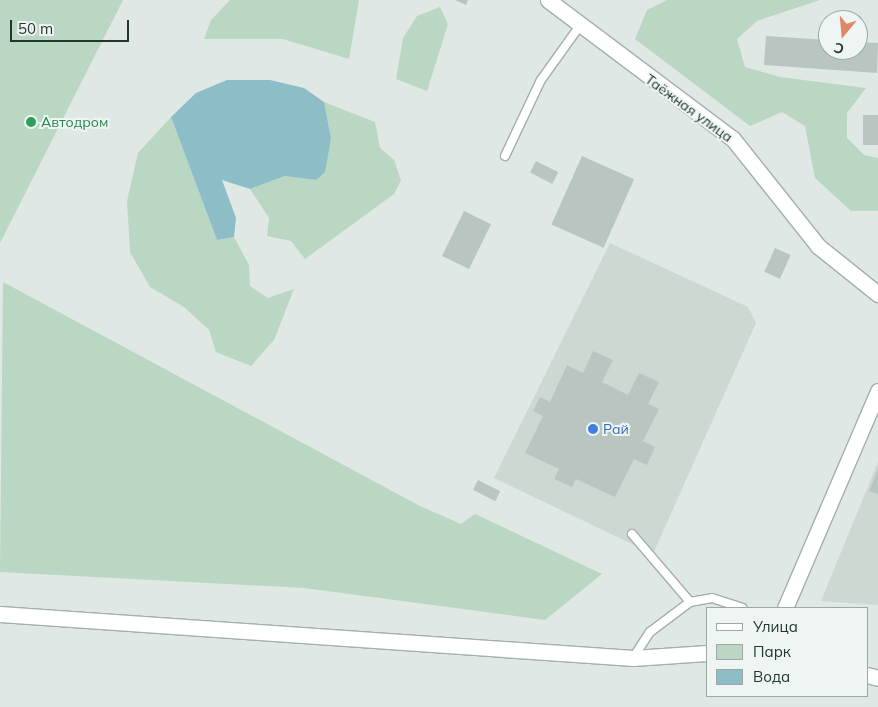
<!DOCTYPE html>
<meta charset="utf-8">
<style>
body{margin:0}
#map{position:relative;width:878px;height:707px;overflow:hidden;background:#dfe8e4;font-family:Mulish,sans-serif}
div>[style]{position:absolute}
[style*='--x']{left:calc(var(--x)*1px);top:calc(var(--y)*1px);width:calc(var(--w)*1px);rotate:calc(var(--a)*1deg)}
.built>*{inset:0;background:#cdd8d3}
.green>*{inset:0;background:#bad7c3}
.water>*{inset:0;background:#8dbdc7}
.building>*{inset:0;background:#b8c5c0;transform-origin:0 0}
.roads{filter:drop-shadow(1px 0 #a3afab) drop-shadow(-1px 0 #a3afab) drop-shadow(0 1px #a3afab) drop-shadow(0 -1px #a3afab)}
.lane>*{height:8px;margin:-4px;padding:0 4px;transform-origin:4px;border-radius:4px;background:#fff}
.street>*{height:15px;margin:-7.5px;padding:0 7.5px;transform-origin:7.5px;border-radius:7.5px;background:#fff}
.dots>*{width:14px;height:14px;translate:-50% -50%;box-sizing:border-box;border:2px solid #eff5f2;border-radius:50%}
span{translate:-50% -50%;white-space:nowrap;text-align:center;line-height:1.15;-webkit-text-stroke:4px #eff5f2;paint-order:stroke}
.street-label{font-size:14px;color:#223631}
.leisure-label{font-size:14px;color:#27864d}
.left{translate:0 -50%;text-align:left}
.shop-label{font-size:14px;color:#366cbe}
.legend{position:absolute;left:706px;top:607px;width:162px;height:90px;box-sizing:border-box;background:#eff5f2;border:1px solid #9da9a5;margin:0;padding:6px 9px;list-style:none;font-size:15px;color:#223631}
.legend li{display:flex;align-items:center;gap:10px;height:25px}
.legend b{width:25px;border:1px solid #9da9a5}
.north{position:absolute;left:818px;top:10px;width:50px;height:50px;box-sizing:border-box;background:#eff5f2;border:1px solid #9da9a5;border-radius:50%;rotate:197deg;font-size:14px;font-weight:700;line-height:20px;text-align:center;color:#223631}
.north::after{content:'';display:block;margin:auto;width:18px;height:22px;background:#df8766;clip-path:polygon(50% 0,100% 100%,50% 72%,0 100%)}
.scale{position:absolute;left:10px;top:20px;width:119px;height:22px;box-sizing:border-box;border:2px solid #223631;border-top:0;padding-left:6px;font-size:15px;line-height:18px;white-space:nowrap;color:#223631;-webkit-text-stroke:4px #eff5f2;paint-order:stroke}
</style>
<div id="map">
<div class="built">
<div style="clip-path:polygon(610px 243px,748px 307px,756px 323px,653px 554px,494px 478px)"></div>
<div style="clip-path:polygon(878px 462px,878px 605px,821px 601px)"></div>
</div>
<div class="green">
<div style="clip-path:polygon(0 0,123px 0,0 243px)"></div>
<div style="clip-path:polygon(230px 0,359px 0,349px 59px,283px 39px,204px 39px,211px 20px)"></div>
<div style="clip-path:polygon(667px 0,820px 0,757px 21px,737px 39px,745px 67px,780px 77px,866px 88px,847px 113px,847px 138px,864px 155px,878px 158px,878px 211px,851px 211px,815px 178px,805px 126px,782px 112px,750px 126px,635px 39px,647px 10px)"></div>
<div style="clip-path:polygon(440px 7px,448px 24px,427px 91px,396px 79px,403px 38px,417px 16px)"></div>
<div style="clip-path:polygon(324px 102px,375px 122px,380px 148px,394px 160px,401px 180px,394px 194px,305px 259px,291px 241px,267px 236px,269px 218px,250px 189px,285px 176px,316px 180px,331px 138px)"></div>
<div style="clip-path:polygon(171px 117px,217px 240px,234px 237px,249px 265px,250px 286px,268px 298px,294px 289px,274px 340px,251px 366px,216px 352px,209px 330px,184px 307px,150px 287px,130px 252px,127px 201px,138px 153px)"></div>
<div style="clip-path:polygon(3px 282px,420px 506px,461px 524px,475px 514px,602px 574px,545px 620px,304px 588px,0 572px)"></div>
</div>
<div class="water">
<div style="clip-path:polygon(227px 80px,270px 80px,304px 88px,324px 102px,331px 138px,325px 172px,316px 180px,285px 176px,250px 189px,222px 180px,236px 218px,234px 237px,217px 240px,171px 117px,196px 93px)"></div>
</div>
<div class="building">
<div style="clip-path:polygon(455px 0,468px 0,466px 5px)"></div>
<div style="clip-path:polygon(766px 36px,828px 40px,828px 50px,858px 50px,858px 42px,878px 43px,877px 73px,764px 65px)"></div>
<div style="left:863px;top:115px;width:15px;height:30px"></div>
<div style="left:582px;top:156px;width:57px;height:75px;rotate:24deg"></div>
<div style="left:536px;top:161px;width:25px;height:13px;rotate:27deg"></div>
<div style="left:464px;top:211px;width:30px;height:50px;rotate:26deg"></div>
<div style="left:775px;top:248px;width:17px;height:26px;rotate:24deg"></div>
<div style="clip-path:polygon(593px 351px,613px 360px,602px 382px,628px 395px,639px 373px,659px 382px,648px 404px,659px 409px,643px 441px,655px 447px,647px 465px,634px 459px,615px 497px,576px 479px,572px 487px,554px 479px,559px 469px,525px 453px,543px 416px,533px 411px,540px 397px,550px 402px,567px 365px,583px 373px)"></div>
<div style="clip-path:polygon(878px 469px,878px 494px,869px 491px)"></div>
<div style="left:478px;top:480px;width:25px;height:11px;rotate:27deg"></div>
</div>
<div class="roads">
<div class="lane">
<div style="--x:505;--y:156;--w:84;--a:-64.7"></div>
<div style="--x:541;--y:80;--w:65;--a:-54.4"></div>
<div style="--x:632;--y:534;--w:89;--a:49.5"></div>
<div style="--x:633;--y:658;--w:31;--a:-57"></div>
<div style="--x:650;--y:632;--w:50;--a:-36.9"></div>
<div style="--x:690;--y:602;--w:22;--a:-10"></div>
<div style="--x:712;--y:598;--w:32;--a:18"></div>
</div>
<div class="street">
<div style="--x:548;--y:0;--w:231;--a:36.9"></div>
<div style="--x:733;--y:139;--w:137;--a:51.5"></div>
<div style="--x:818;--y:246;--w:77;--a:38.7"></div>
<div style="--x:785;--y:608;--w:236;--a:-66.8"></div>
<div style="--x:0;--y:614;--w:635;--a:3.98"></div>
<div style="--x:633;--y:658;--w:74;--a:-3.9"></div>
<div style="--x:867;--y:675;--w:11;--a:15"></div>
</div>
</div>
<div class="dots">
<div style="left:31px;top:122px;background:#2e9e5b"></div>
<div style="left:593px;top:429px;background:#3f7fe0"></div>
</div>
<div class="street-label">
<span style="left:689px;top:108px;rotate:36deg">Таёжная улица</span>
</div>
<div class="leisure-label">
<span class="left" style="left:41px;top:122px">Автодром</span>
</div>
<div class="shop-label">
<span class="left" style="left:603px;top:429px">Рай</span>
</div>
<ul class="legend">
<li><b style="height:6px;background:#fff"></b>Улица</li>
<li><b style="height:14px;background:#bad7c3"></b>Парк</li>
<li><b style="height:14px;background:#8dbdc7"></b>Вода</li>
</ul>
<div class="north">С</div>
<div class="scale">50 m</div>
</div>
